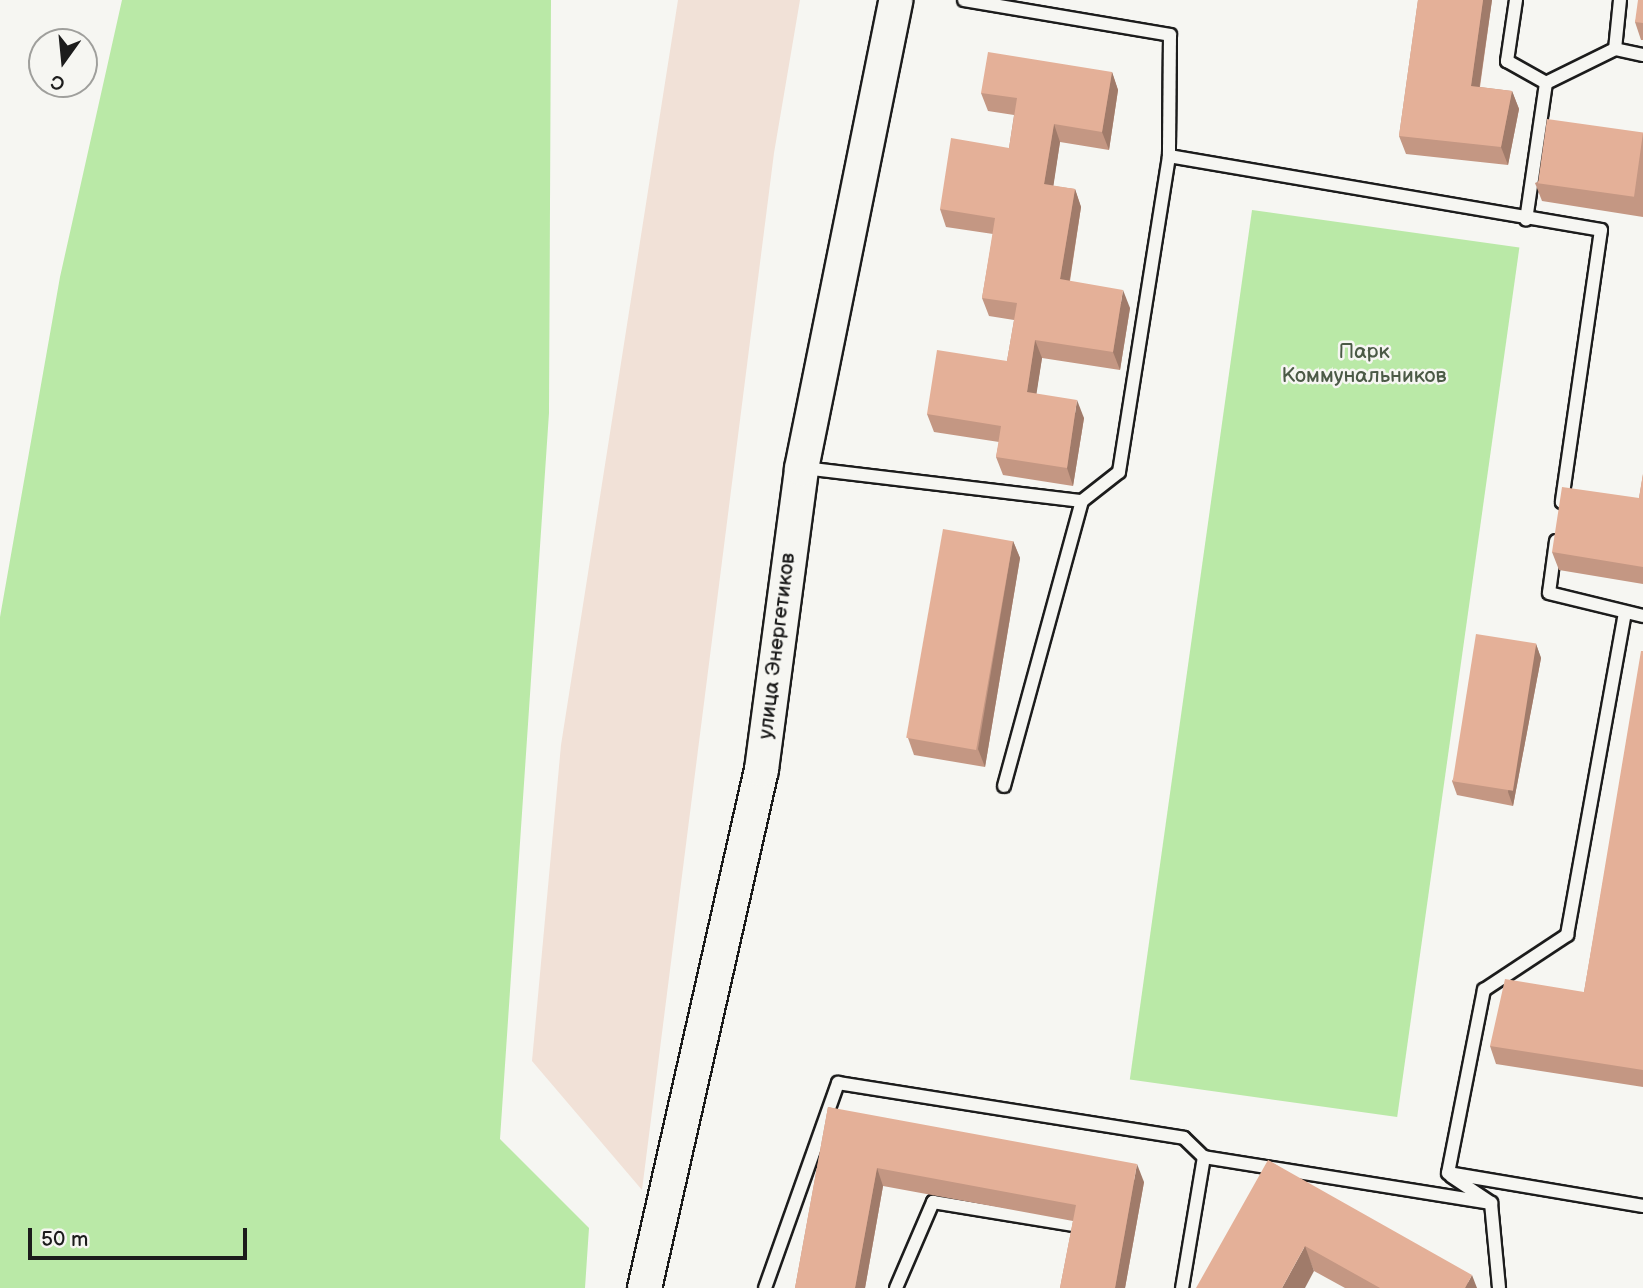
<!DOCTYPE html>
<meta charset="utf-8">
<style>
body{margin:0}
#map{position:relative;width:1643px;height:1288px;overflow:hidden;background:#f6f6f2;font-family:"Balsamiq Sans",sans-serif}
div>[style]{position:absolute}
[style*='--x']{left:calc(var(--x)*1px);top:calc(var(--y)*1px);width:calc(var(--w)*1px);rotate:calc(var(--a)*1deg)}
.built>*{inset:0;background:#f1e1d7}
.green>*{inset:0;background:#bae9a7;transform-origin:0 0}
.roads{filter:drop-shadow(2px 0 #1c1c1c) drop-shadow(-2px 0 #1c1c1c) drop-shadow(0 2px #1c1c1c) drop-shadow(0 -2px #1c1c1c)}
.lane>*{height:12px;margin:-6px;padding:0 6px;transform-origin:6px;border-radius:6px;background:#f6f6f2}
.secondary>*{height:33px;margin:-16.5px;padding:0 16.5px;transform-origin:16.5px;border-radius:16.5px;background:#f6f6f2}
.wall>*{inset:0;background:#c49783}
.shaded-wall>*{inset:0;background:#a07b6a}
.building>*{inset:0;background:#e4b098;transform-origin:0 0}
span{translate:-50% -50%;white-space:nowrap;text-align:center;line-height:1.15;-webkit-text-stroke:5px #f6f6f2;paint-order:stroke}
.park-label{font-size:21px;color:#4b5a46}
.street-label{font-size:21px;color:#1c1c1c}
.north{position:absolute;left:28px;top:28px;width:70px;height:70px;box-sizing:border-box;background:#f6f6f2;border:2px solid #9f9f9c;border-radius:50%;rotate:195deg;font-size:19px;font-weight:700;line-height:28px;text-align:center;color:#1c1c1c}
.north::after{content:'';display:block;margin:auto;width:24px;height:32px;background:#1c1c1c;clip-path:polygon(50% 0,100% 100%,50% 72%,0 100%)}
.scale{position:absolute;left:28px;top:1228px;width:219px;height:32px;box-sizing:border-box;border:4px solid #1c1c1c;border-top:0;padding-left:9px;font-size:21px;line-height:24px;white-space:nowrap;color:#1c1c1c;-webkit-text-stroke:5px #f6f6f2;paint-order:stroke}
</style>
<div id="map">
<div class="built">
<div style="clip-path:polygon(678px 0,800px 0,774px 153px,642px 1190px,532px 1061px,561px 745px)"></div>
</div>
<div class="green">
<div style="clip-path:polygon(122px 0,551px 0,549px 413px,500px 1139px,589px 1228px,585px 1288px,0 1288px,0 617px,60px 277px)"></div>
<div style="left:1252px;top:210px;width:270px;height:878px;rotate:8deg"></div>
</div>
<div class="roads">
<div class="lane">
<div style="--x:964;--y:0;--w:209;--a:9.6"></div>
<div style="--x:1170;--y:35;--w:121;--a:90.5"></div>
<div style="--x:1169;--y:156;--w:438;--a:9.7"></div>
<div style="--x:1601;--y:230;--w:275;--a:98.2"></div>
<div style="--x:1516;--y:0;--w:62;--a:98.4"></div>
<div style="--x:1507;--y:61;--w:45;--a:29.4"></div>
<div style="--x:1546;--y:83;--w:138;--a:98.3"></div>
<div style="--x:1620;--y:0;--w:49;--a:95.8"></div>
<div style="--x:1615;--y:49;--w:29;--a:12"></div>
<div style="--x:1546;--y:83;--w:77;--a:-26.2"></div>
<div style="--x:804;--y:468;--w:280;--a:6.8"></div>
<div style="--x:1082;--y:501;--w:47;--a:-38.1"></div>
<div style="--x:1119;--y:472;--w:320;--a:-81"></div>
<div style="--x:1556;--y:541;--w:52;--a:97.7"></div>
<div style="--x:1549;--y:593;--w:97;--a:13.7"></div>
<div style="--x:1004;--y:786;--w:295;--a:-74.7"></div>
<div style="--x:1204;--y:1157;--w:291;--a:9.1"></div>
<div style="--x:1448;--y:1173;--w:187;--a:-78.9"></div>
<div style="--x:1484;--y:990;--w:100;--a:-33.5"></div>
<div style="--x:1567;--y:935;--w:327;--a:-79.8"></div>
<div style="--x:1448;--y:1173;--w:198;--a:9.6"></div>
<div style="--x:1451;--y:1176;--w:48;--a:34"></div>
<div style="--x:1491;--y:1203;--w:85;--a:84.6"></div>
<div style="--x:765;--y:1288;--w:218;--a:-70.4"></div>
<div style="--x:838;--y:1083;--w:350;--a:9"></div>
<div style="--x:1184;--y:1138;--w:28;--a:44"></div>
<div style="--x:1204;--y:1157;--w:133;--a:99.5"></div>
<div style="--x:896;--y:1288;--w:94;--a:-66.7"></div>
<div style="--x:933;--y:1202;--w:155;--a:9.3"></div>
</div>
<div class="secondary">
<div style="--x:644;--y:1288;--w:532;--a:-77.3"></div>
<div style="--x:761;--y:769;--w:304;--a:-82.4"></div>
<div style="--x:801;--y:468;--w:477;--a:-78.6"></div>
</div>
</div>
<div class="wall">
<div style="clip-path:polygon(1418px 0,1492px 0,1480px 87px,1512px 91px,1519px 109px,1508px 165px,1406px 154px,1399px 136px)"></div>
<div style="clip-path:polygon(1643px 0,1643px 40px,1641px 40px,1635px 22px)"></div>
<div style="clip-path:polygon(1112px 72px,1118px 90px,1109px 150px,1060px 142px,1053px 186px,1075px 189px,1081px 207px,1070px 281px,1130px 308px,1120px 370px,1042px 358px,1036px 394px,1084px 418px,1073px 486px,1003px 475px,996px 457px,999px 442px,934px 432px,927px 414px,1007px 361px,1014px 320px,989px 316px,982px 298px,993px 234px,946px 227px,940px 209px,1009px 148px,1014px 115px,988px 111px,981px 93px)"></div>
<div style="clip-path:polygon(1643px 133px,1643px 217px,1542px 201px,1535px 183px)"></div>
<div style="clip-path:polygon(1643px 474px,1643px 584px,1559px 570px,1552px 552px,1639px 498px)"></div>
<div style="clip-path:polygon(1013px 541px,1020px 558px,985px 767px,914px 755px,908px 738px)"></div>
<div style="clip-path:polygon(1536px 644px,1541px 658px,1513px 806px,1457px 795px,1452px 781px)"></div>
<div style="clip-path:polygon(1643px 651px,1643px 1087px,1496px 1064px,1490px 1046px,1584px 992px)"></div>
<div style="clip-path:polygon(828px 1107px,1144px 1182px,1125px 1288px,1060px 1288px,1073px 1221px,883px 1186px,865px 1288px,795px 1288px)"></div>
<div style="clip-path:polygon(1268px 1160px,1477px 1288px,1345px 1288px,1314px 1271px)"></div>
</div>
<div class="shaded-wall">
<div style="clip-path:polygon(1483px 0,1492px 0,1477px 104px,1471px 86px)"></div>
<div style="clip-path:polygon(1112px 72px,1118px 90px,1109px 150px,1102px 132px)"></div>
<div style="clip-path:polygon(1512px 91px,1519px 109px,1508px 165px,1501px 147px)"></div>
<div style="clip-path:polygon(1054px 124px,1060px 142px,1051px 202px,1044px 184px)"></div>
<div style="clip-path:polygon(1075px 189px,1081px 207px,1067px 297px,1060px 279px)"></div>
<div style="clip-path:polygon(1123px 290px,1130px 308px,1120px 370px,1113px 352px)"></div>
<div style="clip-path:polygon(1035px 340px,1042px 358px,1034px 410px,1027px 392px)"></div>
<div style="clip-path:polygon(1077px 400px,1084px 418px,1073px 486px,1067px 468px)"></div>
<div style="clip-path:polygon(1013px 541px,1020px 558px,985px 767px,978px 749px)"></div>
<div style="clip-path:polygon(1536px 644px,1541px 658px,1513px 806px,1508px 792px)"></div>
<div style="clip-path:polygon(1137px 1164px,1144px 1182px,1125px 1288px,1115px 1288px)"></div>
<div style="clip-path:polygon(877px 1168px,883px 1186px,865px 1288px,855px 1288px)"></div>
<div style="clip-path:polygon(1305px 1246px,1314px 1271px,1305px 1288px,1282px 1288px)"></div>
<div style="clip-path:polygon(1472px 1275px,1477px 1288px,1465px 1288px)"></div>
</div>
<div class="building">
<div style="clip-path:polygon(1418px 0,1483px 0,1471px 86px,1512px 91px,1501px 147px,1399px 136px)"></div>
<div style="clip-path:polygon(1638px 0,1643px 0,1643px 23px,1635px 22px)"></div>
<div style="clip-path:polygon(988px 52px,1112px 72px,1102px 132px,1054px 124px,1044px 184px,1075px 189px,1060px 279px,1123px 290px,1113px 352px,1035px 340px,1027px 392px,1077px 400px,1067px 468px,996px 457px,1001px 426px,927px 414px,937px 350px,1007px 361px,1017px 303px,982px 298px,995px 218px,940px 209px,951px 138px,1009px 148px,1017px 98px,981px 93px)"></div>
<div style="left:1547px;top:119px;width:97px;height:65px;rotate:8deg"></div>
<div style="clip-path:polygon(1643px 474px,1643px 567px,1552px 552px,1562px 487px,1639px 498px)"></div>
<div style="left:943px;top:529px;width:71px;height:212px;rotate:10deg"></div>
<div style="left:1476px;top:634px;width:61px;height:149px;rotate:9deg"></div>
<div style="clip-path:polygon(1641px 651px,1643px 651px,1643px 1070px,1490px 1046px,1505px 979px,1584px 992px)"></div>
<div style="clip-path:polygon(828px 1107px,1137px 1164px,1115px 1288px,1060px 1288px,1076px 1205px,877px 1168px,855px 1288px,795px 1288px)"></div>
<div style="clip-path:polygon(1268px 1160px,1472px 1275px,1465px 1288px,1380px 1288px,1305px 1246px,1282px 1288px,1196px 1288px)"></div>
</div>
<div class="park-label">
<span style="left:1364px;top:364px">Парк<br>Коммунальников</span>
</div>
<div class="street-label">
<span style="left:777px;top:646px;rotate:-83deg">улица Энергетиков</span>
</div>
<div class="north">С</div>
<div class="scale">50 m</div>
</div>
